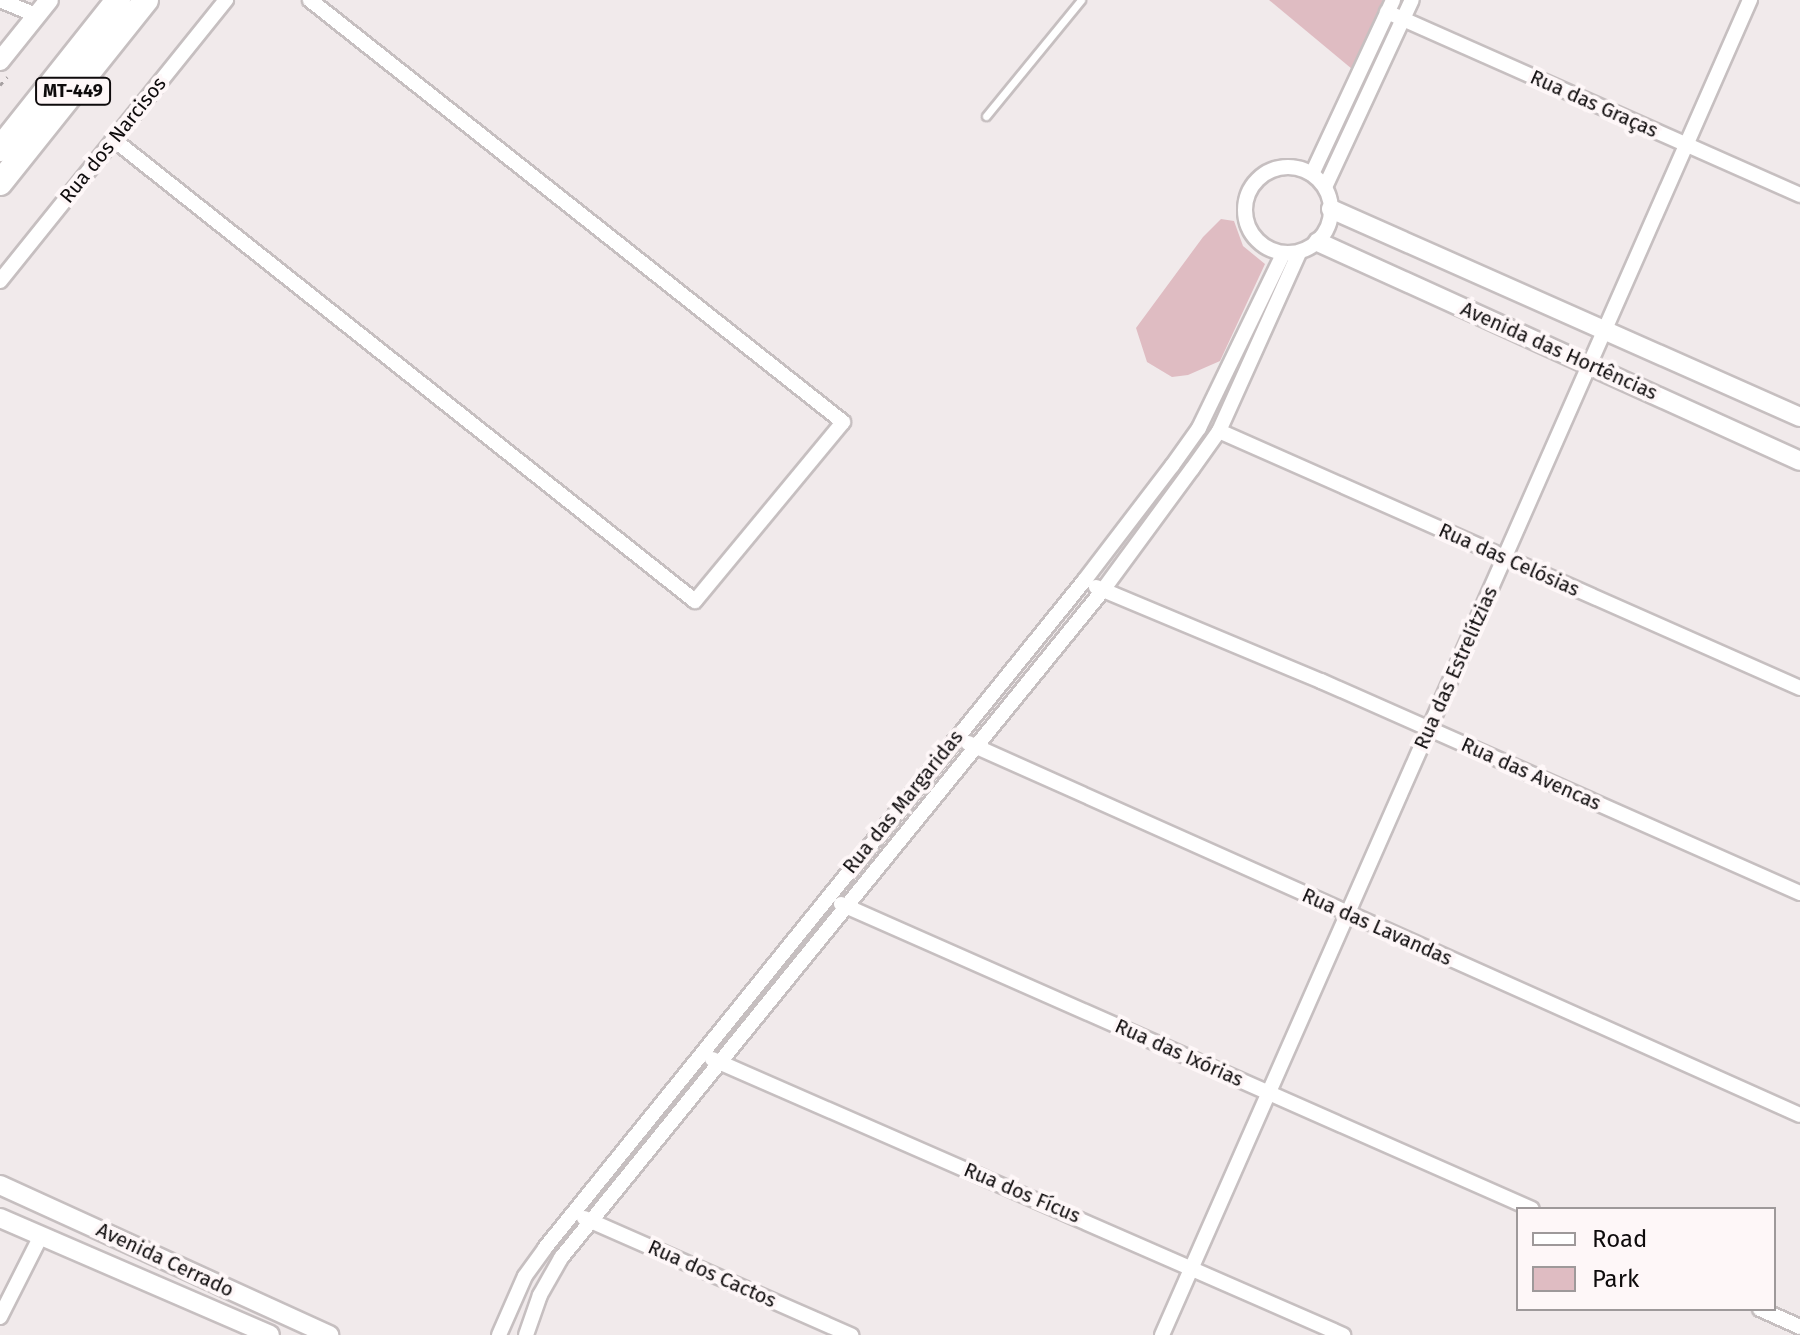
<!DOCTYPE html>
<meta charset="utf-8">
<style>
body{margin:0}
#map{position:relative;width:1800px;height:1335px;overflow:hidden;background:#f1eaeb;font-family:"Fira Sans",sans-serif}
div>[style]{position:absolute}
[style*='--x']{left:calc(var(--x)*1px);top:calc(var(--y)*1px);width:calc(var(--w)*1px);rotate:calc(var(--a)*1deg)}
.green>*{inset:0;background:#dfbcc2}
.path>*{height:3px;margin-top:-1.5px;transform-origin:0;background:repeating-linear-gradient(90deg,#a6a0a1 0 4px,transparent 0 10px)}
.roads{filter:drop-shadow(2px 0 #c6bfc0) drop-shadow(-2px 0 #c6bfc0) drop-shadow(0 2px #c6bfc0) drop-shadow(0 -2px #c6bfc0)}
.service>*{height:7px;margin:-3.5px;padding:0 3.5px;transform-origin:3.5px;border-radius:3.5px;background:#fff}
.minor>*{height:14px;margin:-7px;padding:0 7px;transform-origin:7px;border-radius:7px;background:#fff}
.minor>.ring{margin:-7px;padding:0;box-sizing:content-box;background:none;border:14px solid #fff;border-radius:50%}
.tertiary>*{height:18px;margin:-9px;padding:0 9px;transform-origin:9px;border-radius:9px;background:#fff}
.primary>*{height:24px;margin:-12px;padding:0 12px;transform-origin:12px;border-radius:12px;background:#fff}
span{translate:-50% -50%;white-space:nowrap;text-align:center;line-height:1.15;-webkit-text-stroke:8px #fef7f8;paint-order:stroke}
.shield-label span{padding:2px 6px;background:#fef7f8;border:2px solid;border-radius:6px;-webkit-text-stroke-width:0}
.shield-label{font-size:18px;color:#0e0b0c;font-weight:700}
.street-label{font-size:20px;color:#0e0b0c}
.legend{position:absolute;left:1516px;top:1207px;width:260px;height:104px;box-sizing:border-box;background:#fef7f8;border:2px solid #9e999a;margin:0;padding:10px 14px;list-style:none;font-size:24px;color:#0e0b0c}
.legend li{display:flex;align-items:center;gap:16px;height:40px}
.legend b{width:40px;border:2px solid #9e999a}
</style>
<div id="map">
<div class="green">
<div style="clip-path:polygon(1269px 0,1383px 0,1352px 69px)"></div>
<div style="clip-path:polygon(1221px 219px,1234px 221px,1243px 246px,1265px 264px,1220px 361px,1188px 375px,1172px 377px,1147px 362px,1136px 328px,1203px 237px)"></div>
</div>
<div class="path">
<div style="--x:0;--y:85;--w:11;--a:-49"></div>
</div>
<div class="roads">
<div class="service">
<div style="--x:986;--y:116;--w:150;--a:-50.7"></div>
</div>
<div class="minor">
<div style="--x:0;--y:0;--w:39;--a:23"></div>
<div style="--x:1387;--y:12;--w:452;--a:23.9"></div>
<div style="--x:113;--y:139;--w:743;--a:38.44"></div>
<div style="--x:695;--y:601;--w:232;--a:-50.4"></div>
<div style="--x:843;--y:422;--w:680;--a:-141.63"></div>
<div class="ring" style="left:1245px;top:167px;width:72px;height:72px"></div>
<div style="--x:1312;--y:174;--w:192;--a:-65"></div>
<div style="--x:1325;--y:187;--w:206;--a:-65.1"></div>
<div style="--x:0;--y:281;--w:361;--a:-51.2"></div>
<div style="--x:1219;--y:431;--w:635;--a:23.86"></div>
<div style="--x:1096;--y:587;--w:244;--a:22.7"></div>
<div style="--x:1321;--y:681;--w:524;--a:23.87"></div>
<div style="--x:968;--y:743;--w:911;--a:24.09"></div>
<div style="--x:841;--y:904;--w:755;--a:23.82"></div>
<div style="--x:712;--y:1059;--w:689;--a:23.62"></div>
<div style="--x:584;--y:1218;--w:292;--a:23.7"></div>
<div style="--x:1760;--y:1309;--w:44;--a:24.2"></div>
<div style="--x:0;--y:1317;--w:91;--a:-63.2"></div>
<div style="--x:499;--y:1335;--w:64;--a:-66.2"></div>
<div style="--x:525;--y:1276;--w:34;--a:-54"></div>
<div style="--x:545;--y:1248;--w:858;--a:-51.06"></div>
<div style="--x:1084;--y:581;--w:145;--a:-52.6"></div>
<div style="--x:1172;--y:466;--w:47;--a:-54.6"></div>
<div style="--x:1199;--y:428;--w:193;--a:-64.2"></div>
<div style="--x:526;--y:1335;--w:42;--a:-70.7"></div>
<div style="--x:540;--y:1295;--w:43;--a:-60.4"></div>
<div style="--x:561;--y:1258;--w:860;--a:-50.94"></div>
<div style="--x:1103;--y:590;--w:150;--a:-53.7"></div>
<div style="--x:1192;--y:469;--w:47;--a:-54.6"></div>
<div style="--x:1219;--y:431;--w:195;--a:-65.8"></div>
<div style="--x:1162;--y:1335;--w:1459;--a:-66.23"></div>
</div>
<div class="tertiary">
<div style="--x:0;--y:61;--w:78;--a:-51.2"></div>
<div style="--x:1331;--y:209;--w:513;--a:23.92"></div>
<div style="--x:1318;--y:242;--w:529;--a:24.43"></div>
<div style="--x:0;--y:1185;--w:362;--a:24.5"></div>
<div style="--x:0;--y:1218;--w:294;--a:23.4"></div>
</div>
<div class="primary">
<div style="--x:0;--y:149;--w:190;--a:-51.6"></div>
<div style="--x:0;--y:183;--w:234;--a:-51.4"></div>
</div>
</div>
<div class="shield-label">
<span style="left:73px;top:91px">MT-449</span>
</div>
<div class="street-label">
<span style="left:1594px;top:104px;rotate:24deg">Rua das Graças</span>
<span style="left:113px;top:140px;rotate:-51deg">Rua dos Narcisos</span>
<span style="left:1559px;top:351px;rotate:24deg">Avenida das Hortências</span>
<span style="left:1509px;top:560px;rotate:24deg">Rua das Celósias</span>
<span style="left:1456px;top:668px;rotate:-66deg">Rua das Estrelítzias</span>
<span style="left:1531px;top:774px;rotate:24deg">Rua das Avencas</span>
<span style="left:903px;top:802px;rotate:-51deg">Rua das Margaridas</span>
<span style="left:1377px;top:927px;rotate:24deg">Rua das Lavandas</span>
<span style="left:1179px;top:1053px;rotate:24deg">Rua das Ixórias</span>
<span style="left:1022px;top:1193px;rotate:23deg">Rua dos Fícus</span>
<span style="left:165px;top:1260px;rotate:25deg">Avenida Cerrado</span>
<span style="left:712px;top:1274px;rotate:24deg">Rua dos Cactos</span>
</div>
<ul class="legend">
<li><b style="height:10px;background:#fff"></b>Road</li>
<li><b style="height:22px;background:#dfbcc2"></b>Park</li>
</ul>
</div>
